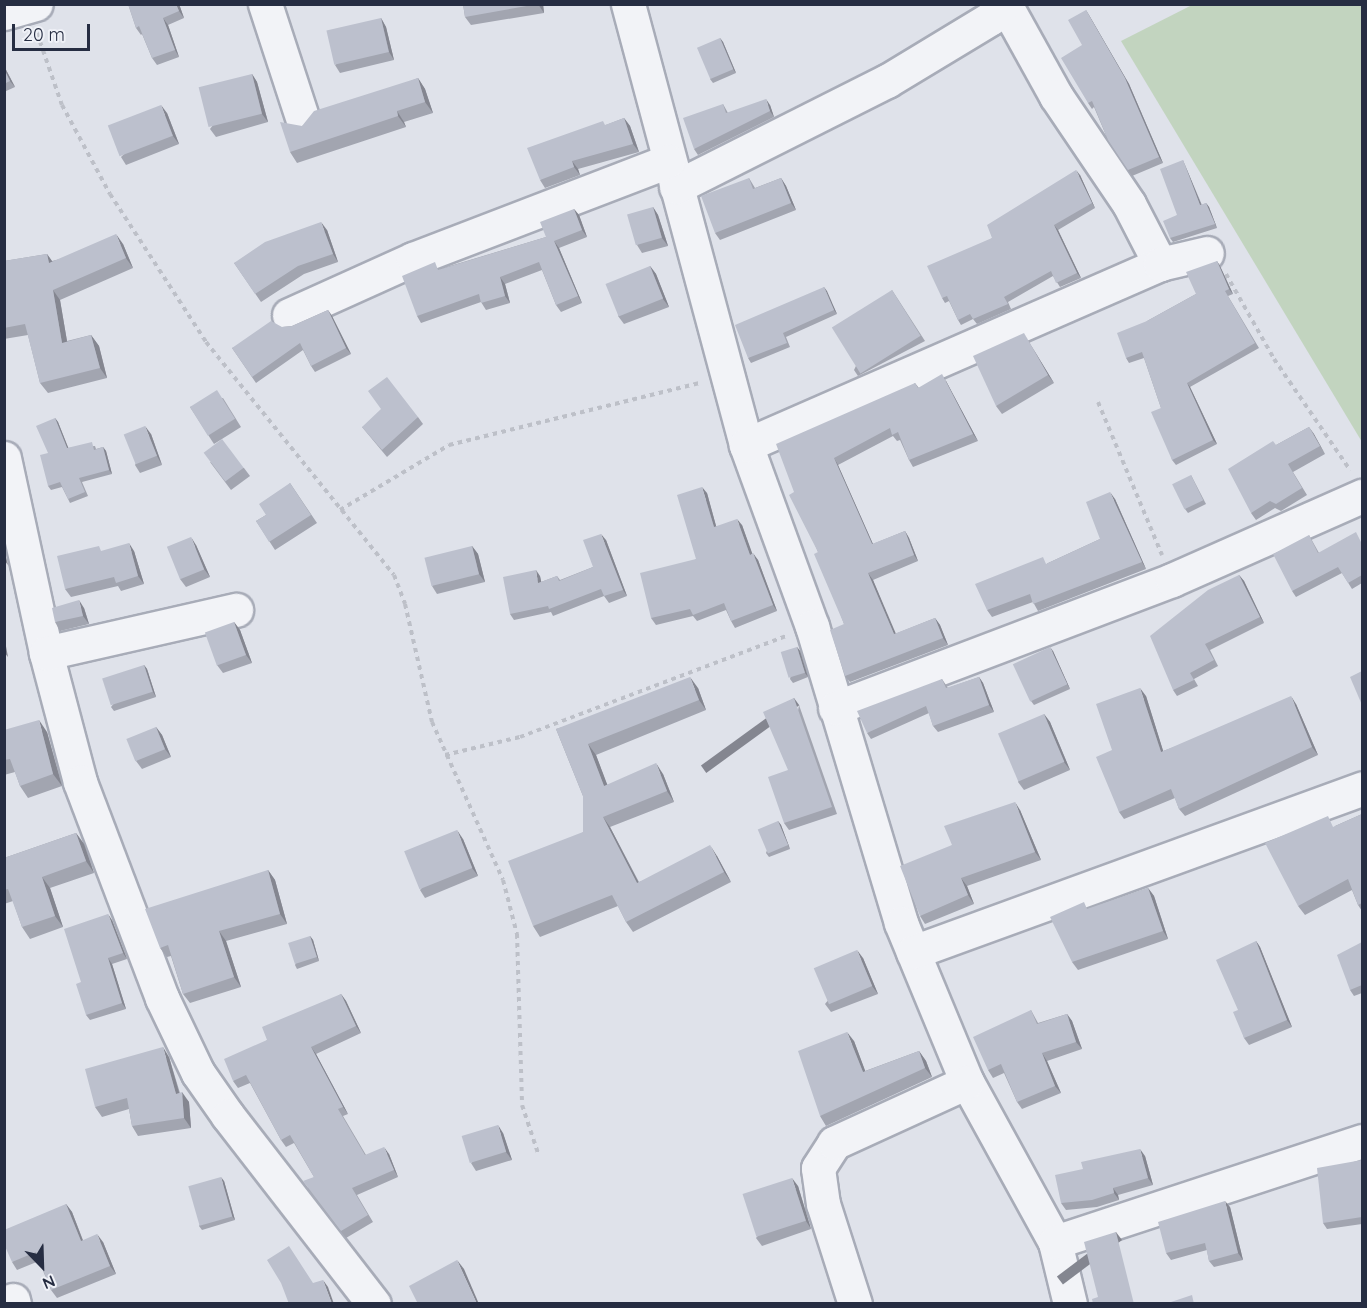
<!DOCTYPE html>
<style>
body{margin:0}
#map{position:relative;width:1367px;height:1308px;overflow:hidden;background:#dfe2ea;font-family:Quicksand,sans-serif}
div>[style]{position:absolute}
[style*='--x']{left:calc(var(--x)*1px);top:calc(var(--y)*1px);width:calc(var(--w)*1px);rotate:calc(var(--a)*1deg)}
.green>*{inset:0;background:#c2d4bf}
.path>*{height:4px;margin-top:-2px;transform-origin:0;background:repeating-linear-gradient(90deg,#bdc0c8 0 4.5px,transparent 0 9px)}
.roads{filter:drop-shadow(2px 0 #a8acb8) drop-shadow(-2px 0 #a8acb8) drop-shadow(0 2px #a8acb8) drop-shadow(0 -2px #a8acb8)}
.minor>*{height:33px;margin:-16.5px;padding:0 16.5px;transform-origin:16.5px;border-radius:16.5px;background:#f2f3f7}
.wall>*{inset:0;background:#a2a5b0}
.shaded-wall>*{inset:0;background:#848690;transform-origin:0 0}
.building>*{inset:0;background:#bcc0cd;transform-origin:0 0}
span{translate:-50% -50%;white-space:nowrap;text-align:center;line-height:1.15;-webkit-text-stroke:4.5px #eff1f7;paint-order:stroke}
.frame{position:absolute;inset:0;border:6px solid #262d42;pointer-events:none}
.north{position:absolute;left:12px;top:1236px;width:60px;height:60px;-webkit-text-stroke:4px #eff1f7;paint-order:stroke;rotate:157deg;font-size:16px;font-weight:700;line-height:24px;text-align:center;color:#262d42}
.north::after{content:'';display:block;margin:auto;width:21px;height:27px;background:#262d42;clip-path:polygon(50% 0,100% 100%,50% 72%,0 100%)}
.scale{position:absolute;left:12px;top:24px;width:78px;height:27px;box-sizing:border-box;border:3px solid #262d42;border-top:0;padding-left:8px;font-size:18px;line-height:21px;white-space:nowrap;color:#262d42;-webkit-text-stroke:4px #eff1f7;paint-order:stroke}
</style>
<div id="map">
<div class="green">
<div style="clip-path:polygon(1194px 4px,1362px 5px,1362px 442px,1121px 41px)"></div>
</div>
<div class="path">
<div style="--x:37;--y:33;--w:76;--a:70.9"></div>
<div style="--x:62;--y:105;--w:101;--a:61.7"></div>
<div style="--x:110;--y:194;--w:176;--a:57"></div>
<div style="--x:206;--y:342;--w:299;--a:51.1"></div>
<div style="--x:394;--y:575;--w:31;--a:69"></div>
<div style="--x:405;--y:604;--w:121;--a:77.1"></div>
<div style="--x:432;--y:722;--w:173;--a:65.8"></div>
<div style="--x:503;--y:880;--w:56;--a:75.5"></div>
<div style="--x:517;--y:934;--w:171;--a:88.3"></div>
<div style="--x:522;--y:1105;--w:51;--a:71.6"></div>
<div style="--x:1226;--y:274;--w:98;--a:60.5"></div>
<div style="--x:1274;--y:359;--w:135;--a:55.6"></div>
<div style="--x:1098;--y:402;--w:166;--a:67.3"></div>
<div style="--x:340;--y:510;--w:127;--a:-30.8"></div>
<div style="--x:449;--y:445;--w:258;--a:-13.9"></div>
<div style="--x:445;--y:755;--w:77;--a:-13.5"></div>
<div style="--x:520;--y:737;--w:285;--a:-20.8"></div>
</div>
<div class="roads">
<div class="minor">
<div style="--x:265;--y:4;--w:122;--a:71.9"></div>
<div style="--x:628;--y:4;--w:457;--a:75"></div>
<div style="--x:746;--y:445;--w:193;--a:70"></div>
<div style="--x:812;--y:626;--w:310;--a:73.3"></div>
<div style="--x:901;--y:923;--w:172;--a:67.5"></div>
<div style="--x:967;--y:1082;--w:183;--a:61.2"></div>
<div style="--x:1055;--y:1242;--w:64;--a:76.4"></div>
<div style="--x:1005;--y:4;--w:105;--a:61"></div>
<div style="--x:1056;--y:96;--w:130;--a:55.9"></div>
<div style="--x:1129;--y:204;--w:68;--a:62.7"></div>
<div style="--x:4;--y:13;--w:33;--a:-16"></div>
<div style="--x:676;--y:187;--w:236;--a:-26.7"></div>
<div style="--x:887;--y:81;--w:122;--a:-31.2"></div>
<div style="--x:991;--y:18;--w:18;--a:-49"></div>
<div style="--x:289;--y:315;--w:136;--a:-24.3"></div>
<div style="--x:413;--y:259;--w:273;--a:-21"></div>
<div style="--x:746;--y:445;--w:452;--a:-23.6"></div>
<div style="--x:1160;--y:264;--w:48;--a:-13.2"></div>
<div style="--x:4;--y:458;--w:199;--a:77.8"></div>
<div style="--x:46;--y:653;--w:133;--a:75.2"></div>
<div style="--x:80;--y:782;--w:231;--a:69.2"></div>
<div style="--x:162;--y:998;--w:83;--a:64.4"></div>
<div style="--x:198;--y:1073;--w:52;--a:55.1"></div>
<div style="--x:228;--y:1116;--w:238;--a:52.2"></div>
<div style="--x:46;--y:653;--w:195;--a:-12.8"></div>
<div style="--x:835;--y:708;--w:360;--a:-20.8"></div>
<div style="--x:1172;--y:580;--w:208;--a:-23.9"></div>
<div style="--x:913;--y:952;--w:478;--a:-20"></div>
<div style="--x:1055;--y:1242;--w:323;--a:-18.2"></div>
<div style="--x:13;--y:1300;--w:4;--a:76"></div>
<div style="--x:855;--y:1304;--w:105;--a:-107.7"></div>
<div style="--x:823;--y:1204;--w:36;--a:-98"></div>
<div style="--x:818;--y:1168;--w:30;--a:-57"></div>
<div style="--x:834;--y:1143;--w:146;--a:-24.6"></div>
</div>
</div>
<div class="wall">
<div style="clip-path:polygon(128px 4px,179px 4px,184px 18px,168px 25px,179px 57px,157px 65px,152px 58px,142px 34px,141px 35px,136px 28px)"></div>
<div style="clip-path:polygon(463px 4px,543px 4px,544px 13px,471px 25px,465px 17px)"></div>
<div style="clip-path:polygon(1086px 10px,1129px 84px,1163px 163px,1132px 176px,1108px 140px,1094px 107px,1092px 109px,1088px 103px,1082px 45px)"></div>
<div style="clip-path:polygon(381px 18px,386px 27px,394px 60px,340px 73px,335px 65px)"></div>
<div style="clip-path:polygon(720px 38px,723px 42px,736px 73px,713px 83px,710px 79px)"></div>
<div style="clip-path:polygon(4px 66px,15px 87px,4px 92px)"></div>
<div style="clip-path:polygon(252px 74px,257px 82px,268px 122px,216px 137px,210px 129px)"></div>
<div style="clip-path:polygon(418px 78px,425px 89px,433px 113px,404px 122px,406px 127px,297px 163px,290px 152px,302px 126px)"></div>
<div style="clip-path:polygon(723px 104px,728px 113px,770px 105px,774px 117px,698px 155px,694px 149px)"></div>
<div style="clip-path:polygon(167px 113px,179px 144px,126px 165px,121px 157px)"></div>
<div style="clip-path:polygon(624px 118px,630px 126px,639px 152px,578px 169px,580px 175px,545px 188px,540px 180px,606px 125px)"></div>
<div style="clip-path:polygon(1183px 160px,1185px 165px,1202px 205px,1206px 203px,1209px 207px,1217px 228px,1173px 242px,1170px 238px,1177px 215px)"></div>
<div style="clip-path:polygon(1080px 175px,1095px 208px,1058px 230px,1081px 278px,1060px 287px,1053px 276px,1008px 302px,1011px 309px,977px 324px,973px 319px,961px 325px,958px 320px,949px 301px,945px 303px,942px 298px,992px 238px)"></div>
<div style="clip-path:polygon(749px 178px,755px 188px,781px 178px,786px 186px,796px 210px,720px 240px,715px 233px)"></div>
<div style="clip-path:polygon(653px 207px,658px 215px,668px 246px,642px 253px,637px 245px)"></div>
<div style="clip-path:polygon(574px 209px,579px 215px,587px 237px,559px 248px,582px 303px,561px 312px,556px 305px,542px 270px,505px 284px,510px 303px,486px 310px,481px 302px,421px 323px,417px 316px,440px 269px,546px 237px)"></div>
<div style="clip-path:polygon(327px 230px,338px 262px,304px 274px,261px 302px,234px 263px)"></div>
<div style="clip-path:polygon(123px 244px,133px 268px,60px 300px,67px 341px,91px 335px,99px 346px,107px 378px,48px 393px,40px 383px,28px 335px,4px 339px,4px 261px,47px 254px,52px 261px)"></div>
<div style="clip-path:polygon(1217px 261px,1220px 266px,1233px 294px,1228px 296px,1259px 348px,1190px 387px,1217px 444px,1176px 465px,1172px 460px,1161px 408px,1144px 358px,1129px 363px,1126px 358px,1147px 321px,1196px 294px)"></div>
<div style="clip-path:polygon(650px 266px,656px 274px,669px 307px,624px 324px,618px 316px)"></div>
<div style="clip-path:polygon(824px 287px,837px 314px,786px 337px,790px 347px,751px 363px,748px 358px)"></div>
<div style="clip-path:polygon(892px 290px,925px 341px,858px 376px,854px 370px)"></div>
<div style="clip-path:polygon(328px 310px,332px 316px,351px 354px,315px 372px,311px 366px,303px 350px,256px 383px,232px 348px,282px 327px,292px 326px)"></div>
<div style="clip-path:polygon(1029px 342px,1054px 383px,1002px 414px,996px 406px)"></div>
<div style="clip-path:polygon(946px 381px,978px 441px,913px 467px,909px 460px,900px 440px,897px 441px,893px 436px,838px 465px,873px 544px,905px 531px,909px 538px,918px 561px,873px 580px,895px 634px,935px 618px,940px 625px,948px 645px,850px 682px,845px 676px,844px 624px,818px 552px,794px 492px,915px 383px,919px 388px)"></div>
<div style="clip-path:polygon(223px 398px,241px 427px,214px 444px,190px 407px)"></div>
<div style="clip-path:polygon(418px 417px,423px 424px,387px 457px,362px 427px)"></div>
<div style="clip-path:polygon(55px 418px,58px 422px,68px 448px,95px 446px,96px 449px,103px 447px,106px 451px,112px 474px,82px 482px,88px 496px,70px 503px,62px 487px,51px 490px,48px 486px,48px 453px)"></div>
<div style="clip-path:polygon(1309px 427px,1325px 454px,1293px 472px,1307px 495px,1281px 511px,1275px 508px,1256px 520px,1251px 513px,1276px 445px)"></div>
<div style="clip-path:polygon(151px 434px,162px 465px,140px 473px,135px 465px)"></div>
<div style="clip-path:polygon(210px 462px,244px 468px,250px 476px,231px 490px)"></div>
<div style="clip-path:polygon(1191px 475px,1206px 504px,1188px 513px,1185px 509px)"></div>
<div style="clip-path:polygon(290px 483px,317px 523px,275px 550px,256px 521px,266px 515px)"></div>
<div style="clip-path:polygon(707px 493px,716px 526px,742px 525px,752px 554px,758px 560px,777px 611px,735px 628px,731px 621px,726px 610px,697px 621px,693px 616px,656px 625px,651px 618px,696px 559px)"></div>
<div style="clip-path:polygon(1115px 499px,1146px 569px,1038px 611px,1033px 602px,992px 617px,987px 610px,1048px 563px,1100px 539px)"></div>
<div style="clip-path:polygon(1309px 535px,1319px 553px,1362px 542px,1362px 583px,1352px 589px,1342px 573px,1296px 597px,1292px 591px)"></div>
<div style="clip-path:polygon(606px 540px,627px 596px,609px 603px,604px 596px,553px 616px,551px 612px,514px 620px,510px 614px,540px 576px,541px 582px,557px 576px,560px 580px,593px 567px)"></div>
<div style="clip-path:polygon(196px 545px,210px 577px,186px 587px,180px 579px)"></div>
<div style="clip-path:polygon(472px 546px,478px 554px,485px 582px,437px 594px,432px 586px)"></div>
<div style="clip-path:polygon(134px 551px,144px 584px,121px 591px,118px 586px,71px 597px,65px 589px)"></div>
<div style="clip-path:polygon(1239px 575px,1244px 581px,1264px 623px,1210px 650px,1218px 666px,1194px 679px,1198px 686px,1177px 696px,1173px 690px)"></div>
<div style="clip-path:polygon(84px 608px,89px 624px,60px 631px,55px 622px)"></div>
<div style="clip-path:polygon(234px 622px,240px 630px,252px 663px,223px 673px,217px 665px)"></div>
<div style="clip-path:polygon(797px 647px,800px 651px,808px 677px,793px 683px,790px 679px)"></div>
<div style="clip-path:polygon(1053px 651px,1070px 689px,1034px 705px,1031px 701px)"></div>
<div style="clip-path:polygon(144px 665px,147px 669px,156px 697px,114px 711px,111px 707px)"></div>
<div style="clip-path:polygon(979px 677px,983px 683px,994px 712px,938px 732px,933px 726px,929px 713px,871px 739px,867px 733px,942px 679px,948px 688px)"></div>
<div style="clip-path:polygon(698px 688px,706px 710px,596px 755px,607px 785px,663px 774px,674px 802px,610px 827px,639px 882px,717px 856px,731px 882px,633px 932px,626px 922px,618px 906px,540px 937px,533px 926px,583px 832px,583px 796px,556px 729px)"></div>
<div style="clip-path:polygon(1146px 696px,1163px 751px,1296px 704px,1318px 755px,1185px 816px,1179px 809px,1175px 798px,1124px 819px,1119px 812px,1112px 750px)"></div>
<div style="clip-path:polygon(799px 705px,837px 814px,789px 830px,784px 823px,788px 770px)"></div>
<div style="clip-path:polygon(1044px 714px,1050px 722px,1070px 770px,1024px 790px,1018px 782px)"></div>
<div style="clip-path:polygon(156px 727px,162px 735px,171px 757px,142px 769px,136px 761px)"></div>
<div style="clip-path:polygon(4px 730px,47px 732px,62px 786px,28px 798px,20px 786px,15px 772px,4px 775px)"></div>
<div style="clip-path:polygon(1020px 810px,1041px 860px,967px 886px,974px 904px,925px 924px,920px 916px,952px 845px)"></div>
<div style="clip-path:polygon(1362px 814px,1362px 911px,1358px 905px,1352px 890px,1305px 915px,1298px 906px,1335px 826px)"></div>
<div style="clip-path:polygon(778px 821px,781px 825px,790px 849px,769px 857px,766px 853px)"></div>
<div style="clip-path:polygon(76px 833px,84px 844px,94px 873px,50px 888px,63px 927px,30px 939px,22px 927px,13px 901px,4px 904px,4px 858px)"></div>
<div style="clip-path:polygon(463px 839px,478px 876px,425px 898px,420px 890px)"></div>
<div style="clip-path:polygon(268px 870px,275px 880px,287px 924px,226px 941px,241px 987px,190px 1003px,183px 994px,171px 956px,167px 957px,160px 948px)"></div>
<div style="clip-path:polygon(1148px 888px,1154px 896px,1168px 939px,1078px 970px,1072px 962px,1089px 909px)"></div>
<div style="clip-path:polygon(112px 920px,127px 959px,112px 964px,126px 1009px,90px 1020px,86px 1015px)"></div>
<div style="clip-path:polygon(310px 936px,313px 940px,319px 961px,297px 969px,295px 965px)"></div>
<div style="clip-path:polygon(1256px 941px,1260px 947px,1292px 1027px,1249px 1045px,1244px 1038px,1238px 1010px)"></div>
<div style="clip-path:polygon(1362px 942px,1362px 993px,1354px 996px,1350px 990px)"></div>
<div style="clip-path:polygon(863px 958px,878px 994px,831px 1012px,825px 1004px)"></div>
<div style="clip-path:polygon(341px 994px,346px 1001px,361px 1033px,316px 1054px,348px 1114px,343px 1116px,366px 1155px,389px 1154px,398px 1177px,357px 1195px,373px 1222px,346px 1238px,308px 1188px,314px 1177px,294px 1143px,286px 1147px,281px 1140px,250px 1083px,238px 1088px,233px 1081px,267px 1040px)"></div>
<div style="clip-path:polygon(1031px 1010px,1038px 1023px,1067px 1014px,1072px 1021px,1082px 1049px,1047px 1061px,1061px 1093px,1022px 1109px,1017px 1102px,1004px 1073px,993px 1078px,988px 1070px)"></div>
<div style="clip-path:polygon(854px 1041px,865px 1071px,919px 1051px,926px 1061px,932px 1077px,826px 1126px,820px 1116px)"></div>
<div style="clip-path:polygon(169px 1057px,180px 1093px,189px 1102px,191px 1128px,138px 1136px,132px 1126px,129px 1109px,102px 1117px,95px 1107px)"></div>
<div style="clip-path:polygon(503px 1133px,512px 1160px,476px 1171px,471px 1163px)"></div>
<div style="clip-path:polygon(1145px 1156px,1153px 1185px,1118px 1195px,1119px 1200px,1097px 1207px,1066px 1210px,1061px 1203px)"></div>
<div style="clip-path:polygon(1362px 1160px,1362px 1224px,1327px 1229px,1323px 1223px)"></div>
<div style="clip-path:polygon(224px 1181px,235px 1220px,202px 1230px,199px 1226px)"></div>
<div style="clip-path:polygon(798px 1186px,811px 1229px,762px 1246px,756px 1238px)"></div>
<div style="clip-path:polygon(66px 1204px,72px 1212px,83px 1240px,103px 1242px,116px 1274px,57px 1298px,51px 1290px,39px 1261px,17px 1270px,12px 1262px)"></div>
<div style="clip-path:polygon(1230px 1207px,1243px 1260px,1214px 1267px,1209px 1261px,1207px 1250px,1171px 1260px,1166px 1253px)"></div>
</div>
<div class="shaded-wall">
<div style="clip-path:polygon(176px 4px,179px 4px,184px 18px,179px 11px)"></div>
<div style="clip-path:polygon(538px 4px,543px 4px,544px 13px)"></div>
<div style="clip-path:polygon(1086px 10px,1129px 84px,1163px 163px,1159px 157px)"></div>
<div style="clip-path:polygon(163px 18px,168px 25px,179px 57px,175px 50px)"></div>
<div style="clip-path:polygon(381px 18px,386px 27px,394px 60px,389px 52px)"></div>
<div style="clip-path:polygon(720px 38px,723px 42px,736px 73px,733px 69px)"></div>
<div style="clip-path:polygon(4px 66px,15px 87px,10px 81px,4px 69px)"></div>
<div style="clip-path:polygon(252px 74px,257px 82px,268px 122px,262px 114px)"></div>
<div style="clip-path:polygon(418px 78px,425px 89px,433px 113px,425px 102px)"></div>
<div style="clip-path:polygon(766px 99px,770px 105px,774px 117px,770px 111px)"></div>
<div style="clip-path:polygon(161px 105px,167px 113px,179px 144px,173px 136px)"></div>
<div style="clip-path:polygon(397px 111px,404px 122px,406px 127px,398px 116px)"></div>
<div style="clip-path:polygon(624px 118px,630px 126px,639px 152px,633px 144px)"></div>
<div style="clip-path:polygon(1183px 160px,1185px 165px,1203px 209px,1200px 205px)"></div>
<div style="clip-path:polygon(572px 161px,578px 169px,580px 175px,574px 167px)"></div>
<div style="clip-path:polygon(1076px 170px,1080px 175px,1095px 208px,1092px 203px)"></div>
<div style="clip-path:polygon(781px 178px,786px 186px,796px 210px,791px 203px)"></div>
<div style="clip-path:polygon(1206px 203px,1209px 207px,1217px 228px,1215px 224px)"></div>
<div style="clip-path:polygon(653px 207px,658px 215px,668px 246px,662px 238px)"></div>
<div style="clip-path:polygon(574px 209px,579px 215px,587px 237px,582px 230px)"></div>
<div style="clip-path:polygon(321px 222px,327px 230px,338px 262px,333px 254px)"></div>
<div style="clip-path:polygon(1054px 225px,1058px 230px,1081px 278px,1077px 273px)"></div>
<div style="clip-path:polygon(116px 234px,123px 244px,133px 268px,126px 258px)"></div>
<div style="clip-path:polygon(554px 241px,559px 248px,582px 303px,578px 296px)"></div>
<div style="clip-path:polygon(47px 254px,54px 264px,49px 263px)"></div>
<div style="clip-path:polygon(1217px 261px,1220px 266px,1233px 294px,1229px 289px)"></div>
<div style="clip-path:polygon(650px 266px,656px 274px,669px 307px,663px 299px)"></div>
<div style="clip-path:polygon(500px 277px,505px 284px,510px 303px,505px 296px)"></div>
<div style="clip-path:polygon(824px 287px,827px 291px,837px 314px,834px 310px)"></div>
<div style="clip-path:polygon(53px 290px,60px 300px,69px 353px,62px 343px)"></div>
<div style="clip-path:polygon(328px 310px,332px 316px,351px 354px,346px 348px)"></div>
<div style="clip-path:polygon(1024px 333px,1029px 342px,1054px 383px,1048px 375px)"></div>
<div style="clip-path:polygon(91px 335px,99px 346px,107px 378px,100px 368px)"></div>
<div style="clip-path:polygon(942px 374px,946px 381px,978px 441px,973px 434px)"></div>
<div style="clip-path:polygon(1187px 383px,1190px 387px,1217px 444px,1213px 440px)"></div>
<div style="clip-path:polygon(55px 418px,58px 422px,70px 452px,67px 448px)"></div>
<div style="clip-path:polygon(145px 426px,151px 434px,162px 465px,157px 456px)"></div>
<div style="clip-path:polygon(1309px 427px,1314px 434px,1325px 454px,1320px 446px)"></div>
<div style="clip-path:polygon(103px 447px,106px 451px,112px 474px,109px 470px)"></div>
<div style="clip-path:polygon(834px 458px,838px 465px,876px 551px,872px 544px)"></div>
<div style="clip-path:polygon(702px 487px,707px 493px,718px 533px,714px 527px)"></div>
<div style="clip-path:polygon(1110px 492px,1115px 499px,1146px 569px,1142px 562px)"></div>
<div style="clip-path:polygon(737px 519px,742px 525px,755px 561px,750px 555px)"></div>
<div style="clip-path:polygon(905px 531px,909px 538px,918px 561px,914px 555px)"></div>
<div style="clip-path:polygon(601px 534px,606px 540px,627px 596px,623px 590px)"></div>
<div style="clip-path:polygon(191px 537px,196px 545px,210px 577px,204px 569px)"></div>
<div style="clip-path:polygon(129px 543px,134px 551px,144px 584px,138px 576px)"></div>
<div style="clip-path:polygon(472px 546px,478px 554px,485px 582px,479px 574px)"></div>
<div style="clip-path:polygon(4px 549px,8px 565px,4px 560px)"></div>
<div style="clip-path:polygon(753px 553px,758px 560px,777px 611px,773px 605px)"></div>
<div style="clip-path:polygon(536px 570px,540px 576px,543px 590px,538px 583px)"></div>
<div style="clip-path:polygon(868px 573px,873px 580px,899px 641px,894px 634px)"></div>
<div style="clip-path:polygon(1239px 575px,1244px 581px,1264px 623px,1260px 617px)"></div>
<div style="clip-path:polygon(79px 600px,84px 608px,89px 624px,83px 616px)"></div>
<div style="clip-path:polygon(935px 618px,940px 625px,948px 645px,943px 638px)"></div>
<div style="clip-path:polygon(234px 622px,240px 630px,252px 663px,246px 655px)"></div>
<div style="clip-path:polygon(4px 636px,8px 657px,4px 652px)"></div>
<div style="clip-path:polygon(797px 647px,800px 651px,808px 677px,805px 673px)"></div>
<div style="clip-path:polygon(1050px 647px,1053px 651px,1070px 689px,1067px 684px)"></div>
<div style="clip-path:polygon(144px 665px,147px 669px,156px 697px,153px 692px)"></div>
<div style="clip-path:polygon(690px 677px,698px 688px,706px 710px,699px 700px)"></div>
<div style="clip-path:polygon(979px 677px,983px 683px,994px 712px,989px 705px)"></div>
<div style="clip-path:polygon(1140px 688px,1146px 696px,1166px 760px,1161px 752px)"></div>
<div style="clip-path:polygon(1291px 696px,1296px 704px,1318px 755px,1312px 747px)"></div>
<div style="left:794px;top:698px;width:9px;height:115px;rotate:54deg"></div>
<div style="clip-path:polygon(1044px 714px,1050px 722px,1070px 770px,1064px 762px)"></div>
<div style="clip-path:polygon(39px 720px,47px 732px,62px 786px,53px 774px)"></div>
<div style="clip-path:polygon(156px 727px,162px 735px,171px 757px,165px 749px)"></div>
<div style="clip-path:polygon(588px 744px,596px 755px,612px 797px,604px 786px)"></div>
<div style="clip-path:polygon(656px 763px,663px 774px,674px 802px,667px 791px)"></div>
<div style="clip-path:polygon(1015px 802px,1020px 810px,1041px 860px,1035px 852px)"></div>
<div style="clip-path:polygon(603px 817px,610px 827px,644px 893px,637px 883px)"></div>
<div style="clip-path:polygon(778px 821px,781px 825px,790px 849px,788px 845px)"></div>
<div style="clip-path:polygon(457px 830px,463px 839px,478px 876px,472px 868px)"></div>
<div style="clip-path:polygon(76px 833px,84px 844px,94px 873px,86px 861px)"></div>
<div style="clip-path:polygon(710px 845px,717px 856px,731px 882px,724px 872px)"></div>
<div style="clip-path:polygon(268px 870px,275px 880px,287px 924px,280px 914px)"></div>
<div style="clip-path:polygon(42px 877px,50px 888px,63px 927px,55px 916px)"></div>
<div style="clip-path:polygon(961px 878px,967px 886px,974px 904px,968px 895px)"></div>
<div style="clip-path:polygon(1148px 888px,1154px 896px,1168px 939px,1163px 931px)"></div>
<div style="clip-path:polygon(108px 914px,112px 920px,127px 959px,123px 953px)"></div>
<div style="clip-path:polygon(219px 931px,226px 941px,241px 987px,234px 977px)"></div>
<div style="clip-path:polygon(310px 936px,313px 940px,319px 961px,317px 957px)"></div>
<div style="clip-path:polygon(1256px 941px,1260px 947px,1292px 1027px,1287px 1020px)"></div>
<div style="clip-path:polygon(857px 950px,863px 958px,878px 994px,872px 986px)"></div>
<div style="clip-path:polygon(108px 958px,112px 964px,126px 1009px,122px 1003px)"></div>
<div style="clip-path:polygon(341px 994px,346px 1001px,361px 1033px,356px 1026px)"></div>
<div style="clip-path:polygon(1067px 1014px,1072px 1021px,1082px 1049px,1076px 1042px)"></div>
<div style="clip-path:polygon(847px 1032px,854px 1041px,869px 1081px,863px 1072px)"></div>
<div style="clip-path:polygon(163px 1047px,169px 1057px,182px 1103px,176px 1094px)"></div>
<div style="clip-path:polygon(311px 1047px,316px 1054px,348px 1114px,343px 1107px)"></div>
<div style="clip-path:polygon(919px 1051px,926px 1061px,932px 1077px,925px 1068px)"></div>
<div style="clip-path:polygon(1042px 1053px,1047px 1061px,1061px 1093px,1055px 1086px)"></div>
<div style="clip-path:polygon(182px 1092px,189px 1102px,191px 1128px,184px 1118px)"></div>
<div style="clip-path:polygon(498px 1125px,503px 1133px,512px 1160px,506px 1152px)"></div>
<div style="clip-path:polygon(384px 1147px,389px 1154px,398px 1177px,394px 1170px)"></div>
<div style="clip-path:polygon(1140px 1149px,1145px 1156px,1153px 1185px,1148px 1178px)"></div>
<div style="clip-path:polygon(221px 1177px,224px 1181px,235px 1220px,232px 1216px)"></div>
<div style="clip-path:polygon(792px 1178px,798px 1186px,811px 1229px,806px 1221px)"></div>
<div style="clip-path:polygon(1113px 1188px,1118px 1195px,1119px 1200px,1114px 1193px)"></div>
<div style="clip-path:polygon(1225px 1201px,1230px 1207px,1243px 1260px,1238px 1253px)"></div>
<div style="clip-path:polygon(66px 1204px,72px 1212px,86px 1249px,81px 1241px)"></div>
<div style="left:1116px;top:1232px;width:10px;height:74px;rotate:53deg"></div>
<div style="clip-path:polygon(97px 1234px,103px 1242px,116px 1274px,110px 1266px)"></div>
<div style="clip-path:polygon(457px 1260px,464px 1269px,479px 1304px,477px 1304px)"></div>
<div style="clip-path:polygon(323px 1280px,328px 1287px,334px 1304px,332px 1304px)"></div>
</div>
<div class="building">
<div style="clip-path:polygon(128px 4px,176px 4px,179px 11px,163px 18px,175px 50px,152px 58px,139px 26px,136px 28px)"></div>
<div style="clip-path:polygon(463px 4px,538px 4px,465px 17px)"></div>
<div style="clip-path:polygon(1086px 10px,1125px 78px,1159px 157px,1128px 170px,1108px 140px,1092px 101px,1088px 103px,1061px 58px,1082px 45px,1068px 20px)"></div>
<div style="left:381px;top:18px;width:35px;height:56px;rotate:77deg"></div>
<div style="left:720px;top:38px;width:34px;height:25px;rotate:67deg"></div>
<div style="clip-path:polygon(4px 69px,10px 81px,4px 84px)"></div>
<div style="left:252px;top:74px;width:41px;height:55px;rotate:76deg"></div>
<div style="clip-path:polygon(418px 78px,425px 102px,397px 111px,398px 116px,290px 152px,280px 122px,302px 126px,314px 111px)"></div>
<div style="clip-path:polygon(766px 99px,770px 111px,694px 149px,683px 118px,723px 104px,726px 113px)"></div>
<div style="left:161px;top:105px;width:33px;height:57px;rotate:69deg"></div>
<div style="clip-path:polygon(624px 118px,633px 144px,572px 161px,574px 167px,540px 180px,527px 148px,603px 121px,605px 125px)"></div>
<div style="clip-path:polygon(1183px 160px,1200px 205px,1206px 203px,1215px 224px,1170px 238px,1163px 221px,1177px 215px,1160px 169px)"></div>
<div style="clip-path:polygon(1076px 170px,1092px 203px,1054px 225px,1077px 273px,1056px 283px,1051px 271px,1004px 297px,1008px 304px,973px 319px,970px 314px,958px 320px,947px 296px,942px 298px,927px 266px,992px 238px,987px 225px)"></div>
<div style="clip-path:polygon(749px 178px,753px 189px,781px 178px,791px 203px,715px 233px,701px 196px)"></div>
<div style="left:653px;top:207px;width:32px;height:27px;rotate:74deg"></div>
<div style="clip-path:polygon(574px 209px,582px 230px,554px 241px,578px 296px,556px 305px,539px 262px,500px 277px,505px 296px,481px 303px,479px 294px,417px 316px,402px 276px,435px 262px,438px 270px,546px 237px,540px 222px)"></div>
<div style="clip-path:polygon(321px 222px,333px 254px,298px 266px,255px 294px,234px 263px,265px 242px)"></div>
<div style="clip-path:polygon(116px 234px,126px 258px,53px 290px,62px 343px,91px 335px,100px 368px,40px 383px,25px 324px,4px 328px,4px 261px,47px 254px,49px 263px)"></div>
<div style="clip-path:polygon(1217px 261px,1229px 289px,1225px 291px,1255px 343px,1187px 383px,1213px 440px,1172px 460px,1151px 412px,1161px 408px,1142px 352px,1126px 358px,1117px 333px,1147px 321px,1196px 294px,1186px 272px)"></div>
<div style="left:650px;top:266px;width:35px;height:48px;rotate:68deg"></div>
<div style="clip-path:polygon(824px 287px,834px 310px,783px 333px,787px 343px,748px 358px,735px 325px)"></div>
<div style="left:892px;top:290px;width:54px;height:71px;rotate:58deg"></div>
<div style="clip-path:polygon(328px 310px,346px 348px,311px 366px,300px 343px,252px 377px,232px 348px,271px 321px,282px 327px,292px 326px)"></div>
<div style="clip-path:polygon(1024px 333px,1048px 375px,996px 406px,973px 356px)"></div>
<div style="clip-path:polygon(942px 374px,973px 434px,909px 460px,898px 432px,892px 435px,890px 428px,834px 458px,872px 544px,905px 531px,914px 555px,868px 573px,894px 634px,935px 618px,943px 638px,845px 676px,830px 630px,844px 624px,814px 554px,818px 552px,789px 495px,794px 492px,776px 444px,915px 383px,918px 388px)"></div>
<div style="clip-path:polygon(387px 377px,418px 417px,382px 450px,362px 427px,381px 409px,368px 391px)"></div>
<div style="left:217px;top:390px;width:34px;height:32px;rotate:58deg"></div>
<div style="clip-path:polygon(55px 418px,67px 448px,92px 442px,94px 450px,103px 447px,109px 470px,79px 478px,85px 492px,68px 499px,60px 482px,48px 486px,40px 455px,48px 453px,36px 426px)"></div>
<div style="left:145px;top:426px;width:32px;height:23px;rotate:68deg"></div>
<div style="clip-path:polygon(1309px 427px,1320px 446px,1288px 464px,1302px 488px,1276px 504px,1270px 501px,1251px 513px,1228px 469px,1273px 441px,1276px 445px)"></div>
<div style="left:222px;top:439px;width:36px;height:23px;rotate:53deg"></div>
<div style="left:1191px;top:475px;width:28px;height:21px;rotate:64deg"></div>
<div style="clip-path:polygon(290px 483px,311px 515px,269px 542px,256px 521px,266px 515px,259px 504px)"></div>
<div style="clip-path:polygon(702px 487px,714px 527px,737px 519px,750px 555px,753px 553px,773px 605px,731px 621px,724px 603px,693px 615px,690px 609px,651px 618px,640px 573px,696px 559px,677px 495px)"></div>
<div style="clip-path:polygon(1110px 492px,1142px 562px,1033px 604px,1030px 594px,987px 610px,975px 584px,1043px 557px,1046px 564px,1100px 539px,1086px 502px)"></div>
<div style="clip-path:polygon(1356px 532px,1362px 544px,1362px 575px,1348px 583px,1338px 567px,1292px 591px,1273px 554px,1309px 535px,1318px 553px)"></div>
<div style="clip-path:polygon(601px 534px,623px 590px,604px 596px,601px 589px,549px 609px,548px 606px,510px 614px,503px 577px,536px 570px,538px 583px,557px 576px,559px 581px,593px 567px,583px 540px)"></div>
<div style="left:191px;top:537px;width:35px;height:26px;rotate:68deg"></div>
<div style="clip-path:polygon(129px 543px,138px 576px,116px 583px,114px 577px,65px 589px,57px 556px,99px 546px,101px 551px)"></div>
<div style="left:472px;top:546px;width:29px;height:49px;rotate:76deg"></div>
<div style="clip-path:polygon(1239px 575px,1260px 617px,1205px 644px,1214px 660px,1190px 673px,1194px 680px,1173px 690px,1150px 636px,1208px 590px)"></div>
<div style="clip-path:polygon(79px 600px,83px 616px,55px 622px,52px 608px)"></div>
<div style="left:234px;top:622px;width:35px;height:31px;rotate:70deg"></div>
<div style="left:797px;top:647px;width:27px;height:17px;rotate:73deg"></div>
<div style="left:1050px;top:647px;width:41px;height:41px;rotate:65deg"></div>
<div style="left:144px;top:665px;width:28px;height:44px;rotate:72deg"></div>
<div style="clip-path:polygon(1362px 671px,1362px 705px,1350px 677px)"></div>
<div style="clip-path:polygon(690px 677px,699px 700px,588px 744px,604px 786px,656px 763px,667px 791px,603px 817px,637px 883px,710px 845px,724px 872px,626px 922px,612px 895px,533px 926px,508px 861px,583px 832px,583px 796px,556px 729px)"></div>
<div style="clip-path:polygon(979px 677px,989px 705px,933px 726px,926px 706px,867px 733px,857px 711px,942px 679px,946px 688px)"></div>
<div style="clip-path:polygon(1140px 688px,1161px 752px,1291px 696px,1312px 747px,1179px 809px,1171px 789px,1119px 812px,1096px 757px,1112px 750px,1096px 704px)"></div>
<div style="clip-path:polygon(794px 698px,832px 807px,784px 823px,768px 777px,788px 770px,763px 712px)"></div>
<div style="left:1044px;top:714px;width:52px;height:50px;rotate:67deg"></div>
<div style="clip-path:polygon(39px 720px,53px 774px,20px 786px,10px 759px,4px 760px,4px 730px)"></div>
<div style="left:156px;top:727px;width:24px;height:32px;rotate:68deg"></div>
<div style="clip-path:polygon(1015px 802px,1035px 852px,961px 878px,968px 895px,920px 916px,900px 866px,952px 845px,944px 826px)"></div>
<div style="clip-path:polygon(1362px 814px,1362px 856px,1361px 857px,1362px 859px,1362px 903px,1358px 905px,1348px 879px,1298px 906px,1265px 843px,1328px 816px,1333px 827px)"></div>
<div style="left:778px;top:821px;width:26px;height:22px;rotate:67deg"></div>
<div style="left:457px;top:830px;width:41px;height:57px;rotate:68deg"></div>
<div style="clip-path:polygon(76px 833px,86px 861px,42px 877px,55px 916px,22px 927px,8px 889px,4px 890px,4px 858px)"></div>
<div style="clip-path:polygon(268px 870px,280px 914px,219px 931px,234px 977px,183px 994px,168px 945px,160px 948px,145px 909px)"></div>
<div style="clip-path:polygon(1148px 888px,1163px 931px,1072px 962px,1050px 917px,1084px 902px,1087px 909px)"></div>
<div style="clip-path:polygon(108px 914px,123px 953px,108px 958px,122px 1003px,86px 1015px,76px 984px,81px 982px,64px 929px)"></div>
<div style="left:310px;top:936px;width:22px;height:23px;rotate:72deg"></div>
<div style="clip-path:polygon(1256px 941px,1287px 1020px,1244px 1038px,1233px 1012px,1238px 1010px,1216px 960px)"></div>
<div style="clip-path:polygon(1362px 942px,1362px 985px,1350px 990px,1337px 955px)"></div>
<div style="left:857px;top:950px;width:39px;height:47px;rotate:67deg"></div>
<div style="clip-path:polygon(341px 994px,356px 1026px,311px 1047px,343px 1107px,338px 1109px,365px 1155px,384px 1147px,394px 1170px,352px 1188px,368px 1215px,341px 1231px,303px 1181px,314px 1177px,290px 1135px,281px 1140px,246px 1075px,233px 1081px,224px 1059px,267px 1040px,262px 1027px)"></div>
<div style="clip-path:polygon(1031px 1010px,1037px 1024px,1067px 1014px,1076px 1042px,1042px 1053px,1055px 1086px,1017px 1102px,1001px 1064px,988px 1070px,973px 1037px)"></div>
<div style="clip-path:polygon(847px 1032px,863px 1072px,919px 1051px,925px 1068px,820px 1116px,798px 1051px)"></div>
<div style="clip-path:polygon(163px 1047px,176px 1094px,182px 1092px,184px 1118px,132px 1126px,127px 1098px,95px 1107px,85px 1069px)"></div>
<div style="left:498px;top:1125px;width:28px;height:38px;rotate:73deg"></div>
<div style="clip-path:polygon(1140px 1149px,1148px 1178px,1113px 1188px,1114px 1193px,1092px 1200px,1061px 1203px,1055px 1175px,1083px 1169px,1081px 1162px)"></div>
<div style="clip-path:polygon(1362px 1160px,1362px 1217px,1323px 1223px,1317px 1168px)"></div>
<div style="left:221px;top:1177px;width:41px;height:34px;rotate:74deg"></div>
<div style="left:792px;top:1178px;width:45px;height:52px;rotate:72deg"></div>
<div style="clip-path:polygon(1225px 1201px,1238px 1253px,1209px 1261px,1205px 1243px,1166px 1253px,1158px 1222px)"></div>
<div style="clip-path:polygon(66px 1204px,81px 1241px,97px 1234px,110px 1266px,51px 1290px,36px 1252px,12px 1262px,4px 1244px,4px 1230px)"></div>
<div style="clip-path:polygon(1116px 1232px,1134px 1304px,1093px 1304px,1092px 1299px,1098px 1297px,1084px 1242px)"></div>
<div style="clip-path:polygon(289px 1246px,313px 1283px,323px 1280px,332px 1304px,289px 1304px,281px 1283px,267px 1260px)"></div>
<div style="clip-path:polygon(457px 1260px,477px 1304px,418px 1304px,409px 1286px)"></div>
<div style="clip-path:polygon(1192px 1295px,1194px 1304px,1165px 1304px)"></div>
</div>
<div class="frame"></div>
<div class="north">N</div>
<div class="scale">20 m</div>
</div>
